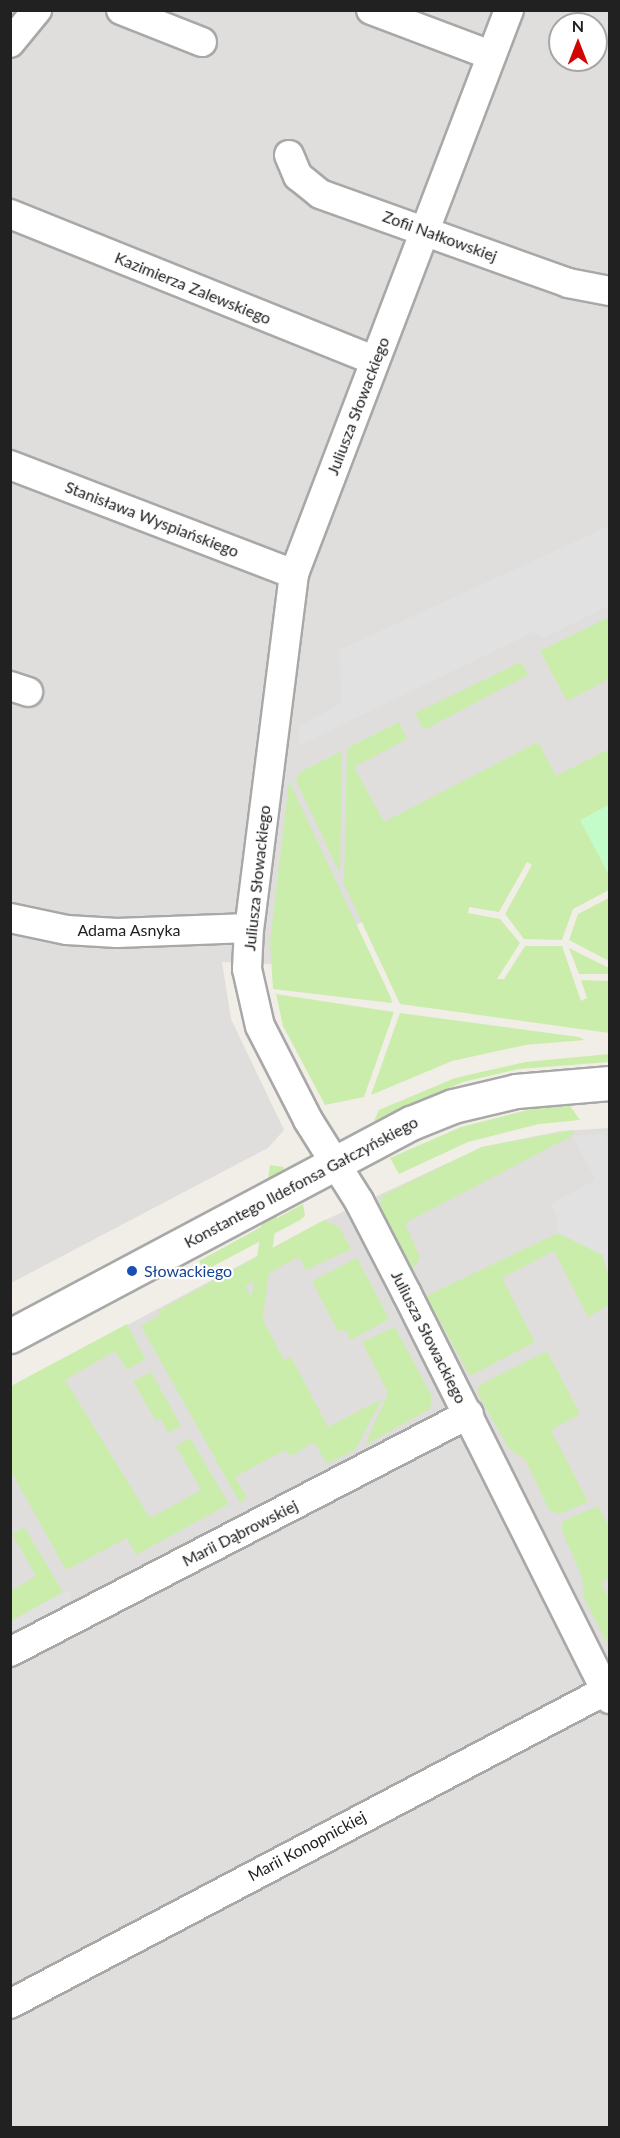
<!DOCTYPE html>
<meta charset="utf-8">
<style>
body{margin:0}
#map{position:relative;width:620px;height:2138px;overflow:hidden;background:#f1eee7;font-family:Lato,sans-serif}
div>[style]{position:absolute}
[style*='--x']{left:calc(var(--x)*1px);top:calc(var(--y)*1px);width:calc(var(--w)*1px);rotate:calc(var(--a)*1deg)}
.residential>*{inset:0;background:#dfdedd}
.grass>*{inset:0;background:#caedab;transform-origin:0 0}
.park>*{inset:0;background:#c3fcc9}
.parking>*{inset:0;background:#e1e1e1}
.roads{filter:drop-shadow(2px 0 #a8a8a8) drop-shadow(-2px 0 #a8a8a8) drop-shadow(0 2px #a8a8a8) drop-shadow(0 -2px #a8a8a8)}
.minor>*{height:28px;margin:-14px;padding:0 14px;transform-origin:14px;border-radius:14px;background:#fff}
.tertiary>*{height:33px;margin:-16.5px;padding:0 16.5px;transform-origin:16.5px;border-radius:16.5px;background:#fff}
.dots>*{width:16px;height:16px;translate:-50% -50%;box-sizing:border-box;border:3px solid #fff;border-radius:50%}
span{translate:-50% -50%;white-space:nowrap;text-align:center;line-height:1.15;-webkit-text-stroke:4.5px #fff;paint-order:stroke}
.street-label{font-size:16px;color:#212121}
.transit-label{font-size:16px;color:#164399}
.left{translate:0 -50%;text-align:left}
.frame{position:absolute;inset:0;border:12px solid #212121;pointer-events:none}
.north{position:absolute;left:548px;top:12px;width:60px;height:60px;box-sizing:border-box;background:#fff;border:2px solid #a6a6a6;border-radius:50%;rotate:0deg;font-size:16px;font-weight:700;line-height:24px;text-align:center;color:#212121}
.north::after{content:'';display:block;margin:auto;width:21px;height:27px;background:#d10600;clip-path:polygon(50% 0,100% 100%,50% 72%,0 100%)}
</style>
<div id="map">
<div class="residential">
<div style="clip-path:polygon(evenodd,11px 11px,609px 11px,609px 794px,358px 924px,270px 964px,222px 962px,231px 1019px,284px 1130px,268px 1148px,11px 1283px,11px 11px,560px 24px,596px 24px,596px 60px,560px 60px,560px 24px)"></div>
<div style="clip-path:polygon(609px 1128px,609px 2127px,11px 2128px,11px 1387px,319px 1223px,482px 1147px,561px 1131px)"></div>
</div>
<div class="grass">
<div style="clip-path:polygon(609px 617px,609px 679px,567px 701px,540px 651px)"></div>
<div style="clip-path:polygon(521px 662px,528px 675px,424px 730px,415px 713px)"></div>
<div style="clip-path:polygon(399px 722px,407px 739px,354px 767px,384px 822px,538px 742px,556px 776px,609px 749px,609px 805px,581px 820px,609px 875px,609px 890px,573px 909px,562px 940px,524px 939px,505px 914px,532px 865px,527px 862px,499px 912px,469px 907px,468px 913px,500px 919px,520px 943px,497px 979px,504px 979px,525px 946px,562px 946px,581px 1001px,587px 998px,581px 980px,609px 981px,609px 1033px,400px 1004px,344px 884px,347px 748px)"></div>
<div style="clip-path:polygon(342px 751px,340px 874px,296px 780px,300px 772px)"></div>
<div style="clip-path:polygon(289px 781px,391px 998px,392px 1003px,273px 989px,270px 942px)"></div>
<div style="clip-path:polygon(609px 898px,609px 961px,569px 940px,578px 914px)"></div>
<div style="clip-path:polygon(569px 948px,609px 968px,609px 974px,579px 974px)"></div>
<div style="clip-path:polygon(276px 994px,394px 1012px,364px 1097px,325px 1105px,283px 1026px)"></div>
<div style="clip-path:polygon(400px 1013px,579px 1037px,585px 1040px,525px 1045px,452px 1061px,371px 1095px)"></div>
<div style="clip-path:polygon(609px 1054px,609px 1062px,519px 1069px,463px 1082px,374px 1121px,379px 1110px,455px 1078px,525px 1062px)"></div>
<div style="clip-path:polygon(570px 1106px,580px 1120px,539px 1124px,468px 1142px,399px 1174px,390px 1158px,461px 1127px,536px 1108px)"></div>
<div style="clip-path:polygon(573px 1130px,572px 1136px,405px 1223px,420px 1258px,412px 1270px,380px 1211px,381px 1196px,482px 1147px)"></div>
<div style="left:270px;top:1165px;width:14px;height:294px;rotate:8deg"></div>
<div style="clip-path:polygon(303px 1204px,305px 1216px,300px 1220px,204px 1271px,199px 1261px)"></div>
<div style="clip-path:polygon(324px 1220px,339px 1227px,351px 1249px,306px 1270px,299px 1257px,245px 1286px,284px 1360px,291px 1357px,328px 1427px,382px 1399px,355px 1450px,327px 1464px,314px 1442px,291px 1456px,285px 1450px,235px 1477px,247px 1498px,240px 1503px,141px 1326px,160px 1315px,158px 1311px)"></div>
<div style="clip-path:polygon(558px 1233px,603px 1255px,609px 1280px,609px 1305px,588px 1317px,554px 1251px,502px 1278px,535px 1342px,470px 1376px,426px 1296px)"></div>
<div style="clip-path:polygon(357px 1258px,389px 1319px,351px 1340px,345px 1329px,338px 1332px,312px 1281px)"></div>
<div style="clip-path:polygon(127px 1324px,145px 1359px,127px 1370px,115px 1351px,65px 1380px,150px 1518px,201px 1490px,176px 1446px,190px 1438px,229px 1504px,136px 1555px,127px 1538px,66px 1570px,11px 1471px,11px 1386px)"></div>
<div style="clip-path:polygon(395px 1327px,432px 1397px,430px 1409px,365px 1445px,388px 1393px,362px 1342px)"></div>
<div style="clip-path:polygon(547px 1351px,580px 1414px,551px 1430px,588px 1502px,559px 1514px,549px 1510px,525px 1459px,509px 1449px,477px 1392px,480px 1385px)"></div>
<div style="clip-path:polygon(151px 1372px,181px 1426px,168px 1433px,160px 1418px,156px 1421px,133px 1381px)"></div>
<div style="clip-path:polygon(598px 1506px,609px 1527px,609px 1578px,601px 1583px,609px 1599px,609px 1647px,584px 1598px,582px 1577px,561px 1529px,563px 1521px)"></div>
<div style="clip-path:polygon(24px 1527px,63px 1592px,11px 1621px,10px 1591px,36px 1576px,12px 1534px)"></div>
</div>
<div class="park">
<div style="clip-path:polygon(609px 805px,609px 875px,580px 820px)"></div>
</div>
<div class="parking">
<div style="clip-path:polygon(609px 526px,609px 606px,543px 638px,534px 632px,298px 746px,299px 726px,342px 703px,339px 650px)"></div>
<div style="clip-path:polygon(604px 1134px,610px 1143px,609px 1279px,603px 1255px,558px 1233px,557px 1216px,550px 1204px,596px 1180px,572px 1136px)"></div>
<div style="clip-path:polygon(69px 1590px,76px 1608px,11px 1642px,11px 1621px)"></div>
</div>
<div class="roads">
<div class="minor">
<div style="--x:121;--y:10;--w:87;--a:21.6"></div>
<div style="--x:371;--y:10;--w:128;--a:20.6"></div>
<div style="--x:509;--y:10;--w:604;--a:110.87"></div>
<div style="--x:294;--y:574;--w:357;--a:97.2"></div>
<div style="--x:249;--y:928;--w:41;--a:92.8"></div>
<div style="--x:247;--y:969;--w:58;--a:77.2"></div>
<div style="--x:260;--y:1026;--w:106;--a:62.9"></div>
<div style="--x:308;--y:1120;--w:96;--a:57.8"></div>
<div style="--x:359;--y:1201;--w:105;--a:62.7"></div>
<div style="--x:407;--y:1294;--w:453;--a:63.4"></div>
<div style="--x:10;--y:43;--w:43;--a:-50.7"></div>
<div style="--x:289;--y:155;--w:23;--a:67"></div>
<div style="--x:298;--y:176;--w:28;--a:39"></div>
<div style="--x:320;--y:194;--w:263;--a:19.7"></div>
<div style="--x:568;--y:283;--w:43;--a:10.8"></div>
<div style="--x:10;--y:214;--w:393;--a:21.9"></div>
<div style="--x:10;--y:465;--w:304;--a:21"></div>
<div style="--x:10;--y:686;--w:19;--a:18"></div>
<div style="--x:10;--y:918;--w:58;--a:11.9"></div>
<div style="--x:67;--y:930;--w:50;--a:3.4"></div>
<div style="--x:117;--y:933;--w:132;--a:-2.2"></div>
<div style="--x:10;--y:1652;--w:517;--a:-27.41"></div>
<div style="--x:10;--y:2004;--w:672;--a:-27.75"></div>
</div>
<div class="tertiary">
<div style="--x:10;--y:1336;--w:454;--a:-28"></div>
<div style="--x:411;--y:1123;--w:45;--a:-22"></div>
<div style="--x:453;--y:1106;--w:65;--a:-13.4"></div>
<div style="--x:516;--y:1091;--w:94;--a:-4.9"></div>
</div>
</div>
<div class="dots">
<div style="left:132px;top:1271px;background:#1a4fb4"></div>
</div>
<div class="street-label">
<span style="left:440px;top:236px;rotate:20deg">Zofii Nałkowskiej</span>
<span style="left:193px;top:288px;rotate:22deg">Kazimierza Zalewskiego</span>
<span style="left:358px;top:406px;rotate:-69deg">Juliusza Słowackiego</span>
<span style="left:152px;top:519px;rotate:21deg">Stanisława Wyspiańskiego</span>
<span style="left:257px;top:878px;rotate:-84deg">Juliusza Słowackiego</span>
<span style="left:129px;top:930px">Adama Asnyka</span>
<span style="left:301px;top:1182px;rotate:-28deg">Konstantego Ildefonsa Gałczyńskiego</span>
<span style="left:429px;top:1337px;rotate:63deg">Juliusza Słowackiego</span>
<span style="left:240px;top:1533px;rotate:-27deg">Marii Dąbrowskiej</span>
<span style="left:307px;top:1846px;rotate:-28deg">Marii Konopnickiej</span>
</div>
<div class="transit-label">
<span class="left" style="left:144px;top:1271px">Słowackiego</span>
</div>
<div class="frame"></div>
<div class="north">N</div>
</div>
